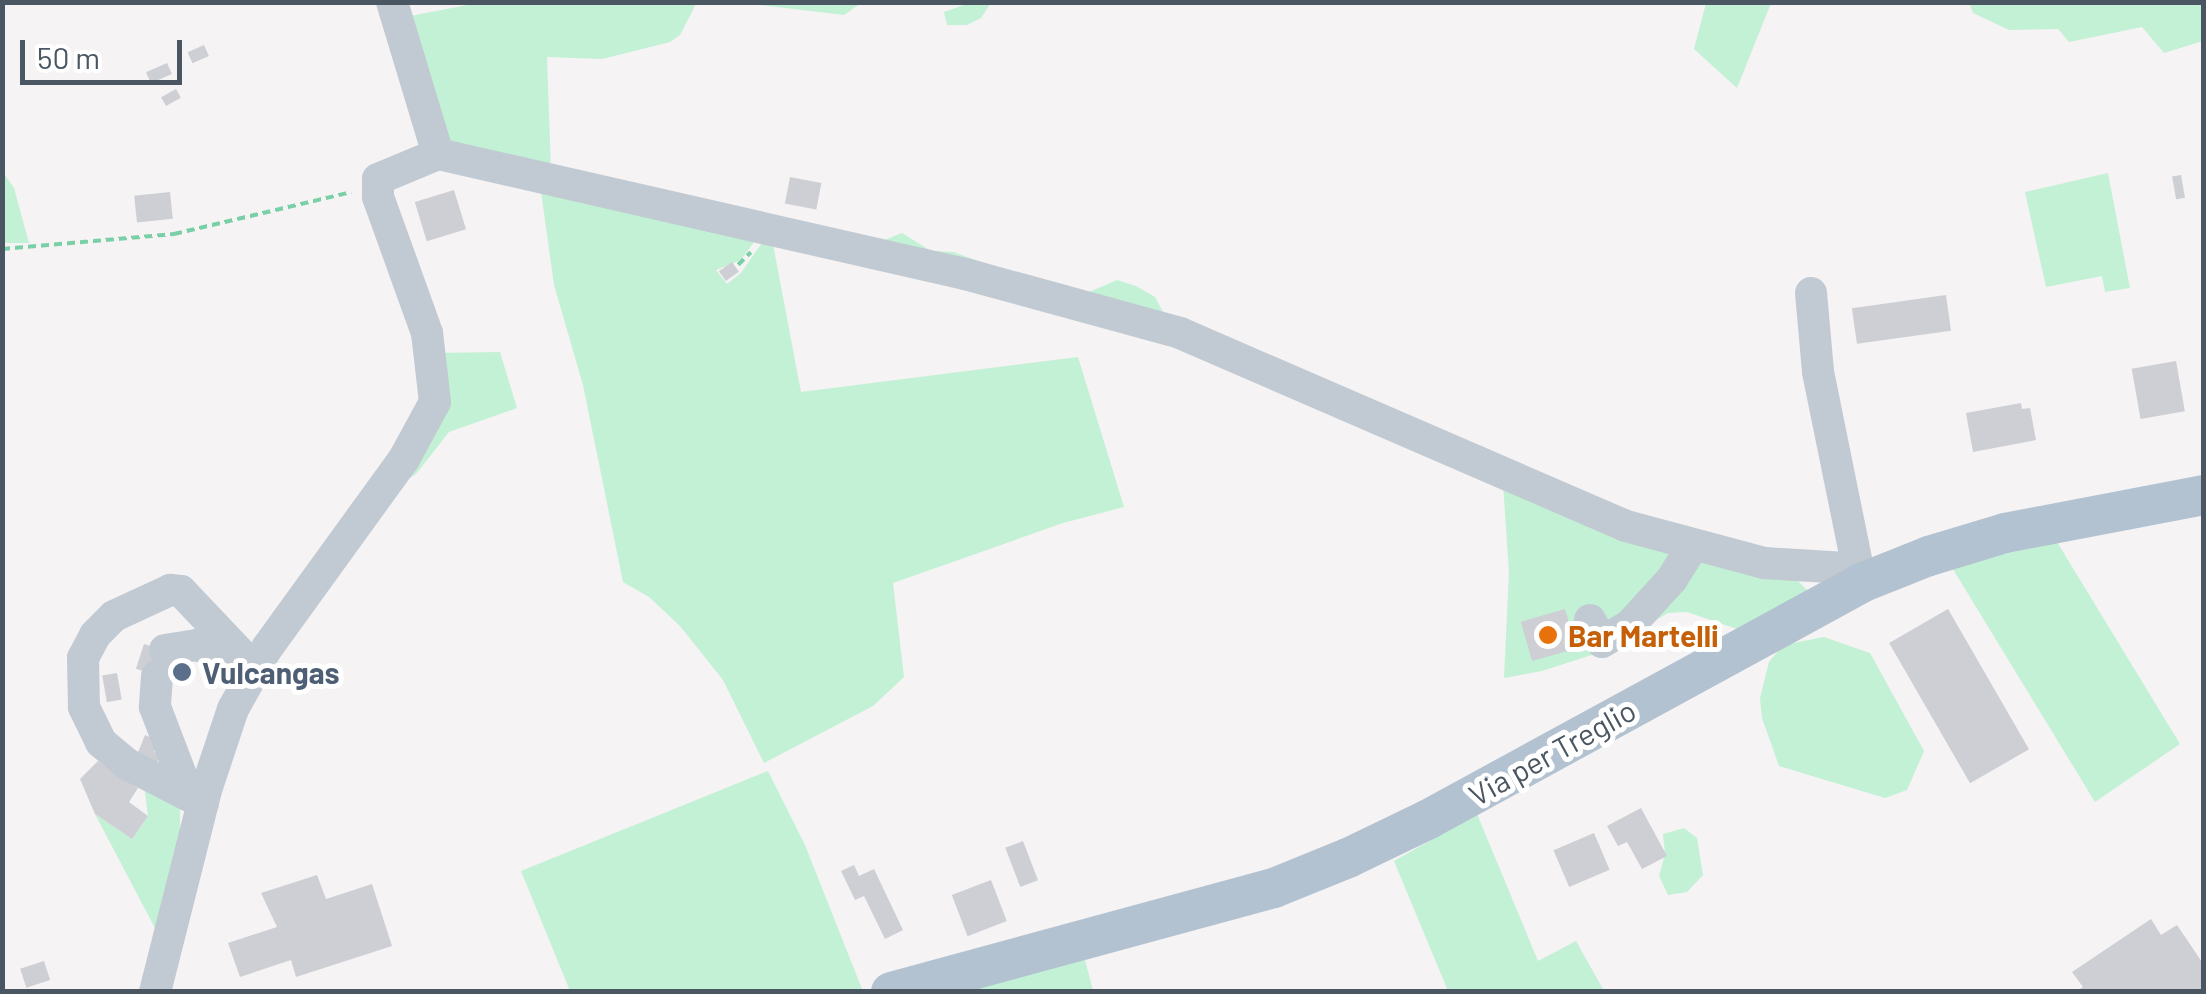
<!DOCTYPE html>
<style>
body{margin:0}
#map{position:relative;width:2206px;height:994px;overflow:hidden;background:#f5f3f3;font-family:Barlow,sans-serif}
div>[style]{position:absolute}
[style*='--x']{left:calc(var(--x)*1px);top:calc(var(--y)*1px);width:calc(var(--w)*1px);rotate:calc(var(--a)*1deg)}
.green>*{inset:0;background:#c3f1d5}
.building>*{inset:0;background:#cdcfd5;transform-origin:0 0}
.path>*{height:4px;margin-top:-2px;transform-origin:0;background:repeating-linear-gradient(90deg,#7ad0a6 0 8px,transparent 0 13px)}
.minor>*{height:32px;margin:-16px;padding:0 16px;transform-origin:16px;border-radius:16px;background:#c1cad2}
.major>*{height:40px;margin:-20px;padding:0 20px;transform-origin:20px;border-radius:20px;background:#b3c2d1}
.dots>*{width:28px;height:28px;translate:-50% -50%;box-sizing:border-box;border:5px solid #fff;border-radius:50%}
span{translate:-50% -50%;white-space:nowrap;text-align:center;line-height:1.15;-webkit-text-stroke:10px #fff;paint-order:stroke}
.food-label{font-size:30px;color:#c56008;font-weight:700}
.left{translate:0 -50%;text-align:left}
.service-label{font-size:30px;color:#4e5e75;font-weight:700}
.street-label{font-size:30px;color:#4a5661}
.frame{position:absolute;inset:0;border:5px solid #4a5661;pointer-events:none}
.scale{position:absolute;left:20px;top:40px;width:162px;height:45px;box-sizing:border-box;border:5px solid #4a5661;border-top:0;padding-left:12px;font-size:30px;line-height:35px;white-space:nowrap;color:#4a5661;-webkit-text-stroke:8px #fff;paint-order:stroke}
</style>
<div id="map">
<div class="green">
<div style="clip-path:polygon(483px 2px,702px 3px,696px 4px,680px 35px,670px 42px,602px 59px,547px 57px,551px 172px,444px 148px,400px 18px)"></div>
<div style="clip-path:polygon(973px 2px,991px 3px,981px 18px,967px 25px,947px 25px,944px 12px)"></div>
<div style="clip-path:polygon(743px 3px,861px 2px,861px 3px,844px 15px)"></div>
<div style="clip-path:polygon(1706px 3px,1771px 3px,1737px 88px,1694px 49px)"></div>
<div style="clip-path:polygon(1969px 3px,2203px 3px,2203px 41px,2164px 53px,2142px 27px,2069px 42px,2058px 29px,2009px 30px,1973px 13px)"></div>
<div style="clip-path:polygon(3px 172px,14px 188px,29px 243px,3px 243px)"></div>
<div style="clip-path:polygon(2108px 173px,2130px 288px,2105px 292px,2102px 276px,2046px 287px,2025px 192px)"></div>
<div style="clip-path:polygon(540px 184px,759px 235px,741px 260px,716px 270px,727px 284px,741px 273px,766px 237px,772px 239px,801px 392px,1078px 357px,1124px 507px,1063px 523px,893px 583px,904px 677px,873px 706px,764px 763px,723px 680px,680px 626px,649px 597px,623px 582px,583px 385px,554px 285px)"></div>
<div style="clip-path:polygon(902px 233px,931px 251px,953px 252px,1088px 299px,1089px 292px,1117px 280px,1136px 286px,1155px 297px,1172px 329px,882px 241px)"></div>
<div style="clip-path:polygon(500px 352px,517px 408px,449px 432px,416px 474px,396px 487px,435px 353px)"></div>
<div style="clip-path:polygon(1503px 483px,1794px 577px,1809px 592px,1737px 629px,1687px 612px,1668px 613px,1604px 651px,1542px 671px,1504px 678px,1509px 573px)"></div>
<div style="clip-path:polygon(2057px 542px,2180px 744px,2095px 802px,1951px 566px)"></div>
<div style="clip-path:polygon(1824px 637px,1870px 653px,1924px 751px,1907px 790px,1885px 798px,1779px 766px,1762px 718px,1760px 698px,1769px 662px,1783px 645px)"></div>
<div style="clip-path:polygon(768px 771px,805px 845px,862px 989px,570px 991px,521px 871px)"></div>
<div style="clip-path:polygon(144px 784px,180px 806px,180px 840px,156px 930px,95px 814px,132px 839px,148px 816px)"></div>
<div style="clip-path:polygon(1477px 814px,1538px 961px,1576px 941px,1604px 991px,1448px 991px,1394px 861px)"></div>
<div style="clip-path:polygon(1684px 828px,1697px 838px,1703px 875px,1687px 892px,1668px 895px,1659px 876px,1665px 854px,1663px 834px)"></div>
<div style="clip-path:polygon(1084px 956px,1093px 991px,954px 992px)"></div>
</div>
<div class="building">
<div style="left:204px;top:45px;width:12px;height:18px;rotate:66deg"></div>
<div style="left:167px;top:63px;width:12px;height:23px;rotate:66deg"></div>
<div style="left:176px;top:89px;width:10px;height:17px;rotate:61deg"></div>
<div style="left:2181px;top:175px;width:23px;height:9px;rotate:80deg"></div>
<div style="left:790px;top:177px;width:32px;height:27px;rotate:11deg"></div>
<div style="left:454px;top:190px;width:41px;height:41px;rotate:73deg"></div>
<div style="left:170px;top:192px;width:27px;height:36px;rotate:84deg"></div>
<div style="left:732px;top:262px;width:12px;height:16px;rotate:55deg"></div>
<div style="left:1946px;top:295px;width:36px;height:95px;rotate:82deg"></div>
<div style="left:2176px;top:361px;width:51px;height:45px;rotate:80deg"></div>
<div style="clip-path:polygon(2021px 403px,2022px 409px,2030px 408px,2036px 440px,1973px 452px,1966px 413px)"></div>
<div style="left:1565px;top:609px;width:41px;height:46px;rotate:74deg"></div>
<div style="left:1948px;top:609px;width:162px;height:68px;rotate:60deg"></div>
<div style="left:144px;top:644px;width:51px;height:26px;rotate:18deg"></div>
<div style="left:117px;top:673px;width:27px;height:15px;rotate:80deg"></div>
<div style="clip-path:polygon(145px 735px,158px 741px,154px 752px,160px 754px,157px 763px,137px 755px)"></div>
<div style="clip-path:polygon(98px 761px,138px 788px,129px 802px,148px 816px,132px 839px,95px 814px,80px 779px)"></div>
<div style="clip-path:polygon(1641px 808px,1667px 856px,1642px 869px,1627px 842px,1618px 846px,1607px 826px)"></div>
<div style="left:1594px;top:833px;width:40px;height:44px;rotate:67deg"></div>
<div style="left:1023px;top:841px;width:42px;height:19px;rotate:69deg"></div>
<div style="clip-path:polygon(854px 865px,859px 876px,874px 869px,903px 930px,885px 939px,864px 896px,855px 900px,841px 871px)"></div>
<div style="clip-path:polygon(317px 875px,326px 899px,372px 884px,392px 946px,296px 977px,291px 960px,240px 977px,228px 943px,277px 927px,261px 893px)"></div>
<div style="left:991px;top:880px;width:44px;height:42px;rotate:69deg"></div>
<div style="clip-path:polygon(2151px 919px,2161px 935px,2177px 925px,2204px 965px,2204px 992px,2075px 992px,2083px 987px,2072px 972px)"></div>
<div style="left:44px;top:961px;width:20px;height:25px;rotate:72deg"></div>
</div>
<div class="path">
<div style="--x:2;--y:249;--w:173;--a:-5"></div>
<div style="--x:174;--y:234;--w:182;--a:-13.3"></div>
<div style="--x:738;--y:265;--w:18;--a:-45"></div>
</div>
<div class="minor">
<div style="--x:392;--y:2;--w:159;--a:73.2"></div>
<div style="--x:1811;--y:293;--w:79;--a:84.9"></div>
<div style="--x:1818;--y:372;--w:215;--a:78.5"></div>
<div style="--x:1590;--y:620;--w:25;--a:61"></div>
<div style="--x:1602;--y:642;--w:33;--a:-31"></div>
<div style="--x:1630;--y:625;--w:62;--a:-47.6"></div>
<div style="--x:1672;--y:579;--w:38;--a:-58"></div>
<div style="--x:165;--y:650;--w:32;--a:-9"></div>
<div style="--x:197;--y:645;--w:54;--a:21.8"></div>
<div style="--x:157;--y:676;--w:31;--a:94"></div>
<div style="--x:155;--y:707;--w:95;--a:69.1"></div>
<div style="--x:203;--y:803;--w:85;--a:-152.8"></div>
<div style="--x:127;--y:764;--w:34;--a:-140"></div>
<div style="--x:101;--y:742;--w:39;--a:-116"></div>
<div style="--x:84;--y:707;--w:49;--a:-91.2"></div>
<div style="--x:83;--y:658;--w:26;--a:-62"></div>
<div style="--x:95;--y:635;--w:27;--a:-45"></div>
<div style="--x:114;--y:616;--w:62;--a:-24.9"></div>
<div style="--x:170;--y:590;--w:11;--a:5"></div>
<div style="--x:181;--y:591;--w:108;--a:46.5"></div>
<div style="--x:155;--y:992;--w:211;--a:-75.8"></div>
<div style="--x:207;--y:787;--w:82;--a:-71.6"></div>
<div style="--x:233;--y:709;--w:70;--a:-60.9"></div>
<div style="--x:267;--y:648;--w:233;--a:-54.1"></div>
<div style="--x:404;--y:459;--w:65;--a:-61.5"></div>
<div style="--x:435;--y:402;--w:69;--a:-96.6"></div>
<div style="--x:427;--y:333;--w:145;--a:-109.8"></div>
<div style="--x:378;--y:197;--w:18;--a:-90"></div>
<div style="--x:378;--y:179;--w:65;--a:-22.6"></div>
<div style="--x:438;--y:154;--w:540;--a:12.83"></div>
<div style="--x:965;--y:274;--w:223;--a:15.3"></div>
<div style="--x:1180;--y:333;--w:486;--a:23.4"></div>
<div style="--x:1626;--y:526;--w:143;--a:15"></div>
<div style="--x:1764;--y:563;--w:82;--a:3.5"></div>
<div style="--x:1846;--y:568;--w:21;--a:45"></div>
</div>
<div class="major">
<div style="--x:891;--y:992;--w:397;--a:-15.2"></div>
<div style="--x:1274;--y:888;--w:80;--a:-22.1"></div>
<div style="--x:1348;--y:858;--w:88;--a:-25.7"></div>
<div style="--x:1427;--y:820;--w:494;--a:-28.6"></div>
<div style="--x:1861;--y:583;--w:73;--a:-21.7"></div>
<div style="--x:1929;--y:556;--w:79;--a:-16.8"></div>
<div style="--x:2005;--y:533;--w:203;--a:-10.8"></div>
</div>
<div class="dots">
<div style="left:1548px;top:635px;background:#e8710a"></div>
<div style="left:182px;top:672px;background:#5c6f8a"></div>
</div>
<div class="food-label">
<span class="left" style="left:1568px;top:635px">Bar Martelli</span>
</div>
<div class="service-label">
<span class="left" style="left:202px;top:672px">Vulcangas</span>
</div>
<div class="street-label">
<span style="left:1552px;top:752px;rotate:-29deg">Via per Treglio</span>
</div>
<div class="frame"></div>
<div class="scale">50 m</div>
</div>
